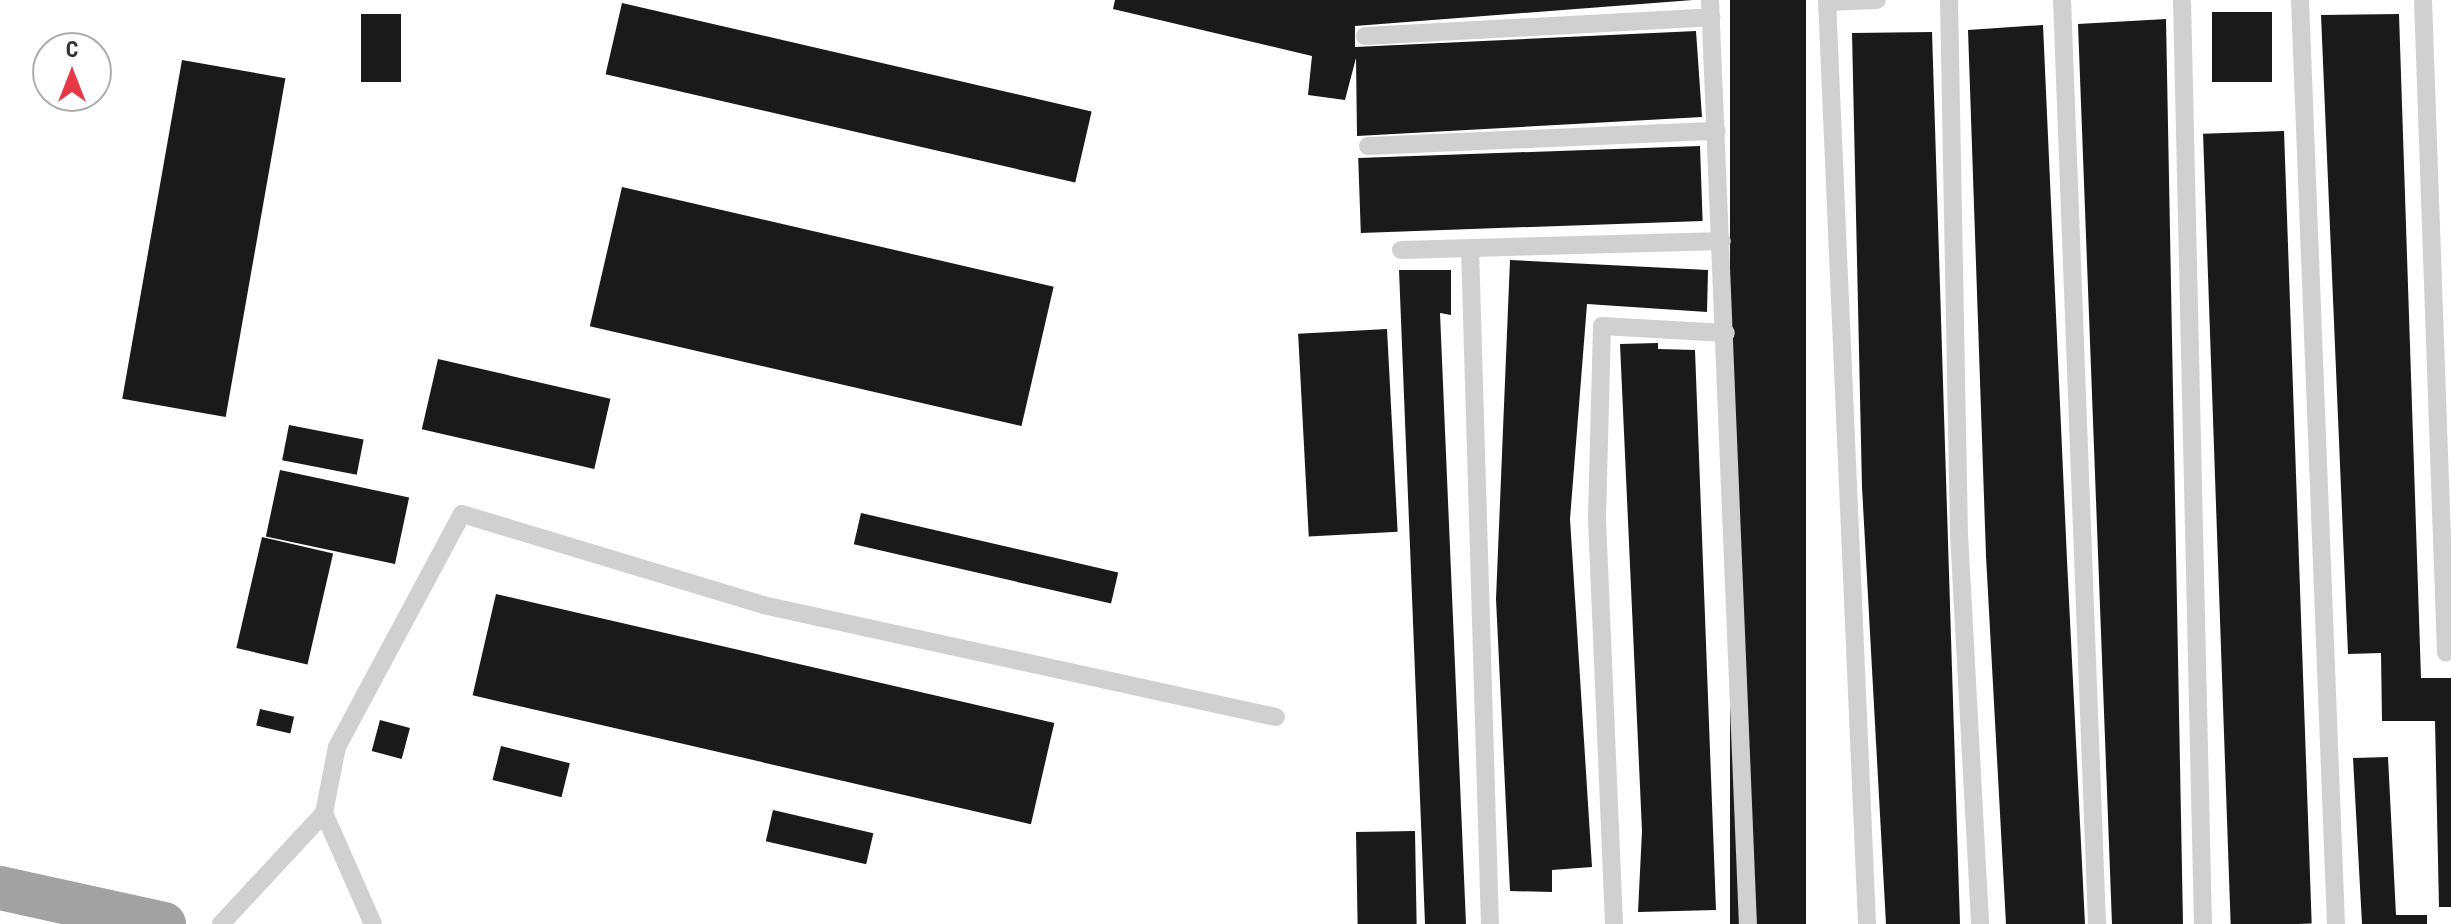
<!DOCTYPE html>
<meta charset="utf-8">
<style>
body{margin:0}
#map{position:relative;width:2451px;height:924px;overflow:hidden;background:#fff;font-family:"Roboto Condensed",sans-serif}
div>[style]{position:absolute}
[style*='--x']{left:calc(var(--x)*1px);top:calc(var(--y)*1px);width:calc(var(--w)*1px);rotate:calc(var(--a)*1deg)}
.building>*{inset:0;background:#1a1a1a;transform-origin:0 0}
.service>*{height:18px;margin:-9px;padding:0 9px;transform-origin:9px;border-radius:9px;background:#d0d0d0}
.trunk>*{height:44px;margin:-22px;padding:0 22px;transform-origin:22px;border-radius:22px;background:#a2a2a2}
span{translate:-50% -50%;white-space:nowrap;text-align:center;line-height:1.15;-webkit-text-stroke:8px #fff;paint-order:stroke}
.north{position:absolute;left:32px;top:32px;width:80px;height:80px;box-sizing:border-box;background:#fff;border:2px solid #adadad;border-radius:50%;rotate:0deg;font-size:22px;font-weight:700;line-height:32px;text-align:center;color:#333}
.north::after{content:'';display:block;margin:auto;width:28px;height:36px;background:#e63946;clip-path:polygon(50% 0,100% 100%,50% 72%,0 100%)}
</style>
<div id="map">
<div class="building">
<div style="clip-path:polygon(1115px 0,1693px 0,1355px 26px,1355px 47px,1696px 31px,1702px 117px,1357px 136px,1356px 58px,1345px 100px,1308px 95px,1312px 56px,1113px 9px)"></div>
<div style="left:1730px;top:0;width:76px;height:925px"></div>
<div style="left:622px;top:3px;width:482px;height:73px;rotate:13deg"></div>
<div style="left:2212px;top:12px;width:60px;height:70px"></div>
<div style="left:361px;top:14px;width:40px;height:68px"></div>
<div style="clip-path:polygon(2399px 14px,2421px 678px,2451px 678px,2451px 907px,2439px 907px,2435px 721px,2382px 721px,2381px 653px,2348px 654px,2321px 15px)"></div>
<div style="clip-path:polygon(2166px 19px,2183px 924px,2112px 924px,2078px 24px)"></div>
<div style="clip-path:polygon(2043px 25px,2067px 560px,2085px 924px,2006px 924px,1986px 556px,1968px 30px)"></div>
<div style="clip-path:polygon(1932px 32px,1960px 924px,1886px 924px,1862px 487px,1852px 33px)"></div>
<div style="left:182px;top:60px;width:105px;height:344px;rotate:10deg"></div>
<div style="left:2284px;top:131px;width:793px;height:81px;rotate:88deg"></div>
<div style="left:1700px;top:146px;width:75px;height:342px;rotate:88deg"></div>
<div style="left:622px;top:187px;width:443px;height:143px;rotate:13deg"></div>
<div style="clip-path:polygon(1510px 260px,1708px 270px,1707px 312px,1587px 304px,1570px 519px,1592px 867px,1552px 870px,1552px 892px,1510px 891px,1496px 599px)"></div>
<div style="clip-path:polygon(1399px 270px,1451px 270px,1451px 315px,1440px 313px,1466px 924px,1425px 924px)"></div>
<div style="left:1387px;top:329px;width:203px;height:89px;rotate:87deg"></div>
<div style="clip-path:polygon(1658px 343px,1658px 349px,1695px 350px,1716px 910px,1638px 912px,1642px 831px,1620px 344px)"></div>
<div style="left:438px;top:359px;width:177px;height:72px;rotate:13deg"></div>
<div style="left:289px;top:425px;width:76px;height:36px;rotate:11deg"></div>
<div style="left:280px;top:470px;width:132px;height:68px;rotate:12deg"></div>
<div style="left:861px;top:513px;width:264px;height:32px;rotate:13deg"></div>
<div style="left:262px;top:537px;width:73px;height:114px;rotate:13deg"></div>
<div style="left:496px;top:594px;width:573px;height:104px;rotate:13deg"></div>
<div style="left:260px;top:709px;width:35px;height:17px;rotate:13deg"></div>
<div style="left:380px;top:720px;width:31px;height:32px;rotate:15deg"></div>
<div style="left:501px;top:746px;width:71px;height:35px;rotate:14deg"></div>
<div style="clip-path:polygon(2388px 757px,2396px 915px,2427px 915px,2427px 924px,2362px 924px,2353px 758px)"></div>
<div style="left:773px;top:810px;width:103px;height:32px;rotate:13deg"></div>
<div style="left:1415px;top:831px;width:93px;height:59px;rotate:89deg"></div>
</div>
<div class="service">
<div style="--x:1710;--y:0;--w:925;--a:87.65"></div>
<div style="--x:1827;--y:0;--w:925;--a:87.52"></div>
<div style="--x:1949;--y:0;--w:534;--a:88.93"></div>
<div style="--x:1959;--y:534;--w:391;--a:86.9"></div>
<div style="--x:2062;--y:0;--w:925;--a:87.83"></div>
<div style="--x:2182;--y:0;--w:924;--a:88.7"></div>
<div style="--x:2300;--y:0;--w:925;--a:87.77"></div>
<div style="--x:2423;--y:0;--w:653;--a:87.98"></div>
<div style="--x:1827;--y:2;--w:50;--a:-2.3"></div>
<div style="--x:1365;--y:36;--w:347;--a:-3.1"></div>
<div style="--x:1368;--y:146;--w:349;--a:-2.5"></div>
<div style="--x:1470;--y:248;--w:676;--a:88.31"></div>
<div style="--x:1401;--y:250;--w:321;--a:-1.6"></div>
<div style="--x:324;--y:813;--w:67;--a:-78.9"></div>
<div style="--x:337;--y:747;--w:264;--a:-61.8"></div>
<div style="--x:462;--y:514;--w:314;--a:16.8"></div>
<div style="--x:763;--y:605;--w:525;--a:12.32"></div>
<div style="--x:221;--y:924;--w:151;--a:-47.1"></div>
<div style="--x:324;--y:813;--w:121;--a:66.2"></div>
<div style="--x:1614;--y:924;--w:407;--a:-92.4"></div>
<div style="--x:1597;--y:517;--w:191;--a:-88.5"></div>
<div style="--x:1602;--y:326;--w:124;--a:3.2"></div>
</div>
<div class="trunk">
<div style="--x:0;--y:888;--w:168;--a:12.4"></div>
</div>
<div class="north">С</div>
</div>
